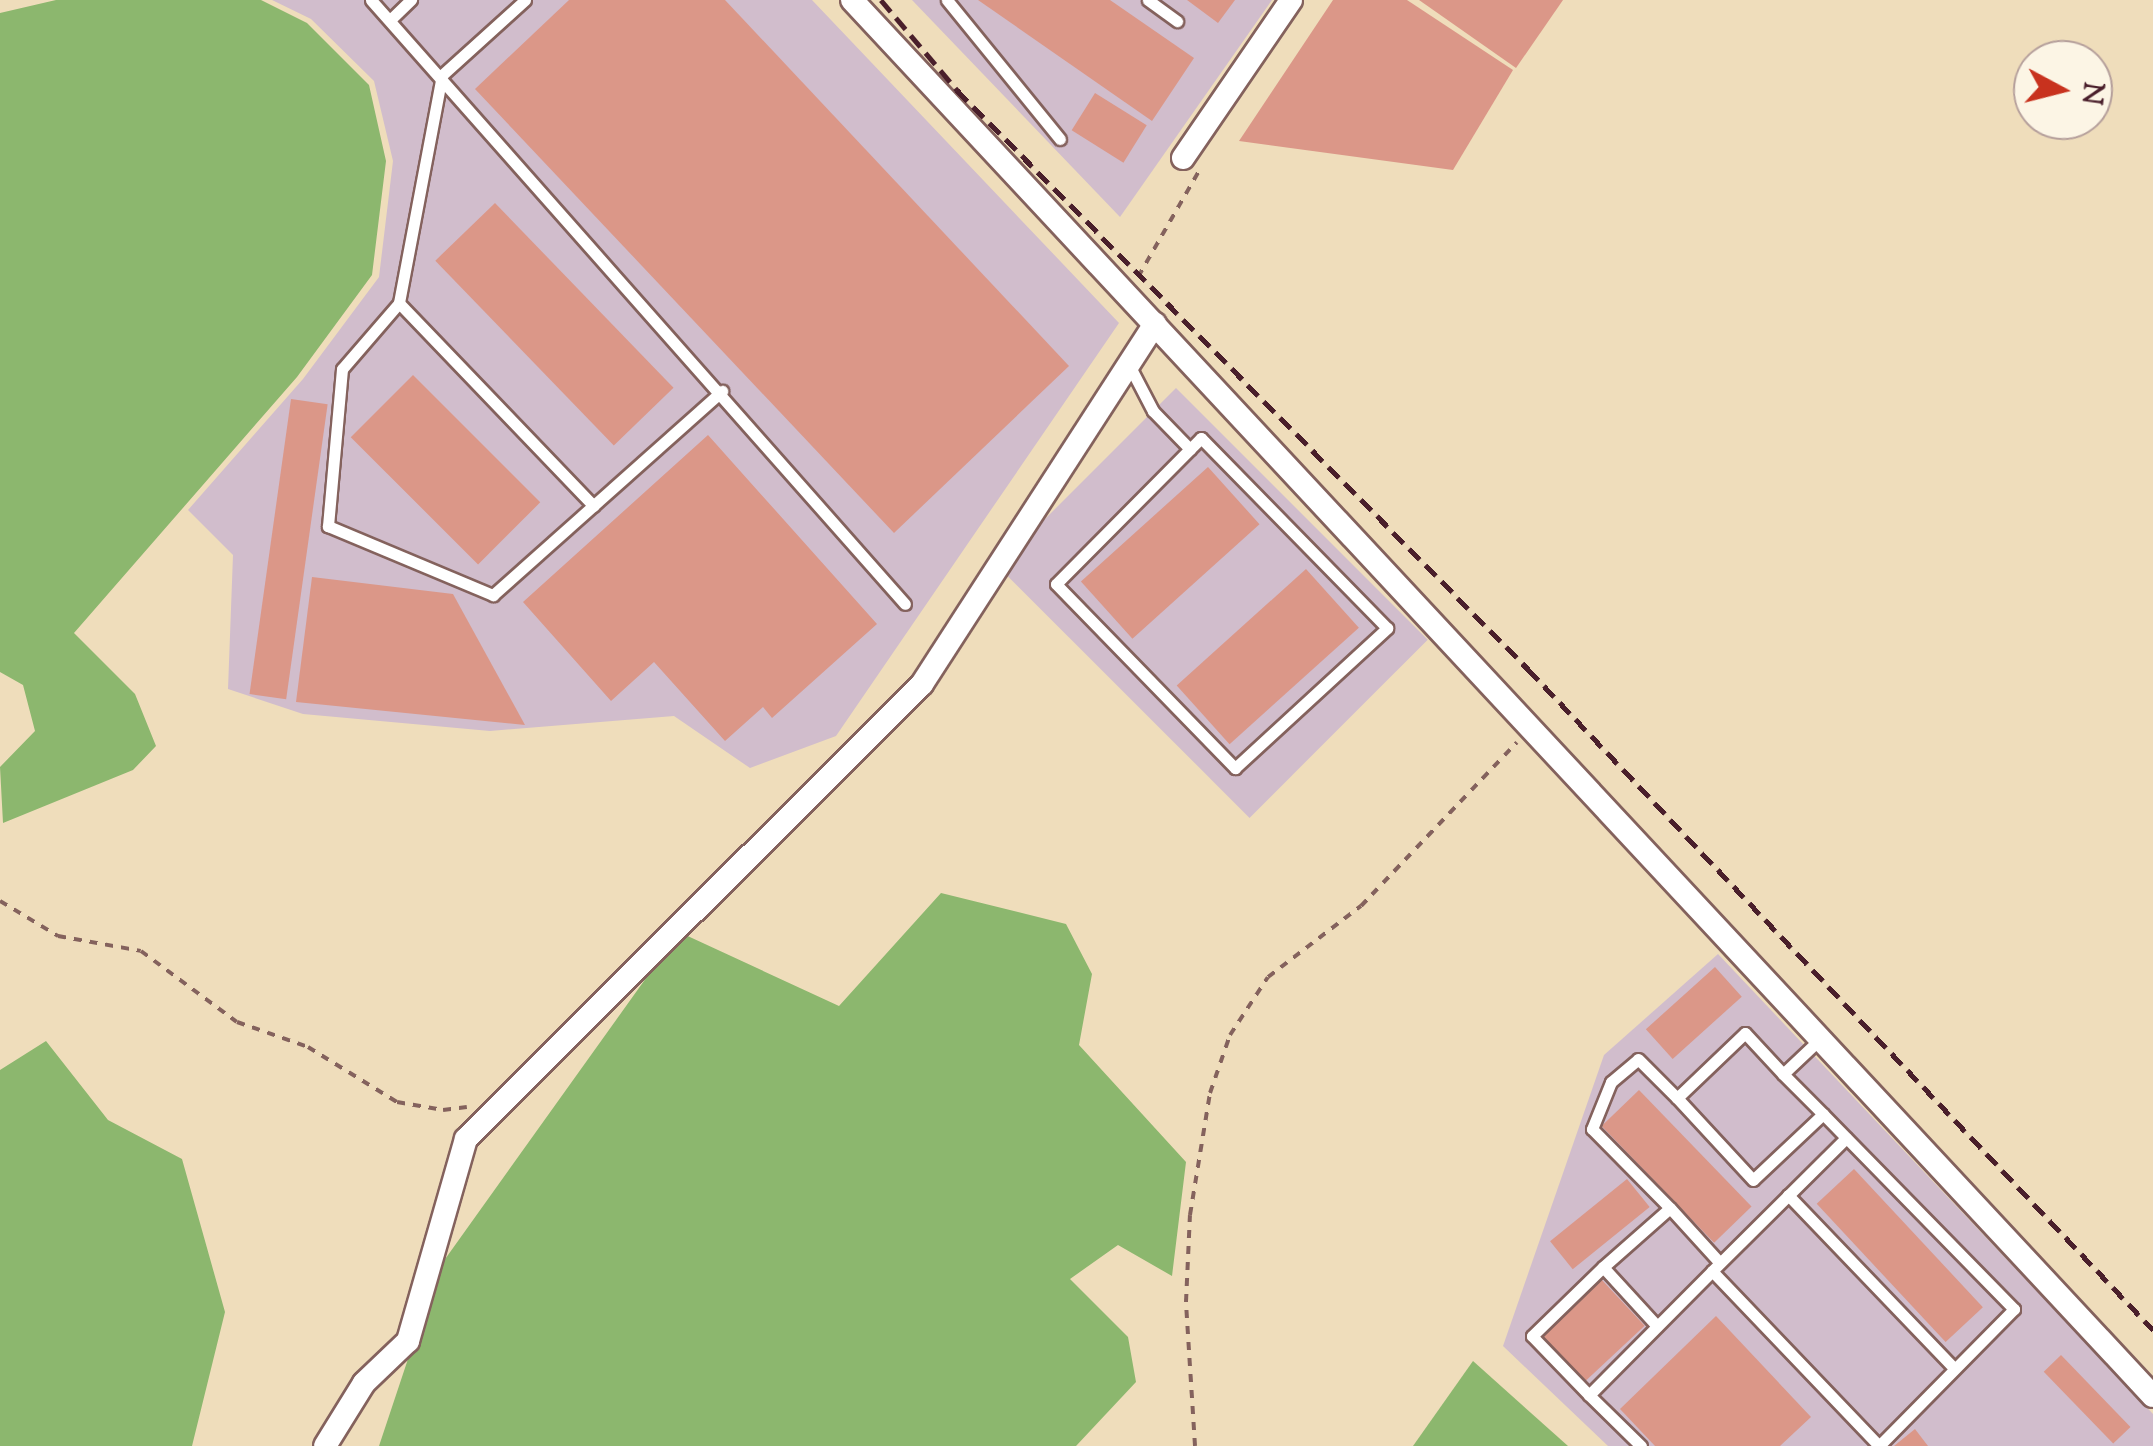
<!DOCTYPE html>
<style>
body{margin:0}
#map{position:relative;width:2153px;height:1446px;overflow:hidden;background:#efddbb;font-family:"Sorts Mill Goudy",serif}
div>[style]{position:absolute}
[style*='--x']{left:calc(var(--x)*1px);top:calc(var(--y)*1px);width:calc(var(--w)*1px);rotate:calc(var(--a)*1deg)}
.industrial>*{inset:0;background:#d1bdcc;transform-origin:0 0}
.forest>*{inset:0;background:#8cb76e}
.building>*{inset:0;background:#db9788;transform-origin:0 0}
.path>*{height:4px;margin-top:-2px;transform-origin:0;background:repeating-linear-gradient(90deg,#84625d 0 8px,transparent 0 16px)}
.roads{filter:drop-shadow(2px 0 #84625d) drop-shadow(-2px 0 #84625d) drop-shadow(0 2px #84625d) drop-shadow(0 -2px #84625d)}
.lane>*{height:11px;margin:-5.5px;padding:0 5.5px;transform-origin:5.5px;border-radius:5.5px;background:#fff}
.street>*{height:22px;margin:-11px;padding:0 11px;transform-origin:11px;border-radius:11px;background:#fff}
.rail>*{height:5px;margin-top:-2.5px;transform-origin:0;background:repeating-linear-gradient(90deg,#4a1f2b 0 15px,transparent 0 23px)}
span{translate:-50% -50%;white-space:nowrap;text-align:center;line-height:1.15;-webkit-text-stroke:10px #fcf5e5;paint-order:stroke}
.north{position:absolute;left:2013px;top:40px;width:100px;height:100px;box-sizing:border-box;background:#fcf5e5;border:2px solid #b59f9b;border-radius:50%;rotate:97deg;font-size:28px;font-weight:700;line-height:40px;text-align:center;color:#4a1f2b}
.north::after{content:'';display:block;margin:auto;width:35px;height:45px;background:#c8321e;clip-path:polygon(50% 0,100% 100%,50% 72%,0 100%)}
</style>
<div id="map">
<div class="industrial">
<div style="clip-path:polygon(272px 0,812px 0,1119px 323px,836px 736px,750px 768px,674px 716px,490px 731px,303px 714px,228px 689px,233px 555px,188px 510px,303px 379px,379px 277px,393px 161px,374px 81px,311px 19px)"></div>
<div style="clip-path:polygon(912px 0,1272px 0,1120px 217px)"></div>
<div style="left:1176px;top:388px;width:356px;height:252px;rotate:45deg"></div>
<div style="clip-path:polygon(1718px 954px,2153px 1414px,2153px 1446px,1608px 1446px,1503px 1346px,1604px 1055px)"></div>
</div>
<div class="forest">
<div style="clip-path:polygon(56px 0,261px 0,307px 23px,369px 85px,386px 161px,372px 275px,297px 377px,74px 633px,135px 694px,156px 746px,133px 770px,3px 823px,0 767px,35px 731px,23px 685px,0 672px,0 13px)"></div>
<div style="clip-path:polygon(941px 893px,1066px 924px,1092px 974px,1079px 1045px,1186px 1162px,1172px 1276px,1118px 1245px,1070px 1279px,1128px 1337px,1136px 1382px,1076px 1446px,379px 1446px,438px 1269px,679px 932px,839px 1006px)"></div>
<div style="clip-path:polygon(46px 1041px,108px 1120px,182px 1159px,225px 1312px,192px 1446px,0 1446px,0 1070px)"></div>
<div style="clip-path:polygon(1473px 1361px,1568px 1446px,1413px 1446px)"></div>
</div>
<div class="building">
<div style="clip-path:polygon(569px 0,725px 0,1069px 366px,894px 533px,475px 89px)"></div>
<div style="clip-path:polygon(978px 0,1110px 0,1194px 58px,1152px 121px)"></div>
<div style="clip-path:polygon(1187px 0,1235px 0,1218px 23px)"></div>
<div style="clip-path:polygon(1333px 0,1407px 0,1513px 70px,1453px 170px,1239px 141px)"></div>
<div style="clip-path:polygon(1419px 0,1563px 0,1516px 68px)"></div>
<div style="left:1095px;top:93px;width:61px;height:44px;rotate:32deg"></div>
<div style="left:495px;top:203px;width:257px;height:83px;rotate:46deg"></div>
<div style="left:413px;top:375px;width:180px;height:88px;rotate:45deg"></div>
<div style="left:291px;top:399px;width:37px;height:298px;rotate:8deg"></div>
<div style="clip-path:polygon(708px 435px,877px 624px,772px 718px,763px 707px,725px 741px,654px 662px,611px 701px,523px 602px)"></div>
<div style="left:1208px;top:467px;width:77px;height:171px;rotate:48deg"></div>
<div style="left:1306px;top:569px;width:79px;height:174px;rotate:48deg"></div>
<div style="clip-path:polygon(312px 577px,453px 594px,525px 725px,296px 702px)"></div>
<div style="left:1715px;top:967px;width:40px;height:93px;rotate:48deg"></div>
<div style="left:1639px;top:1090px;width:162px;height:52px;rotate:46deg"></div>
<div style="left:1854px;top:1169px;width:189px;height:51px;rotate:47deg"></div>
<div style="left:1627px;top:1179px;width:36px;height:99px;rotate:51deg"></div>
<div style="left:1601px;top:1279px;width:64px;height:82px;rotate:47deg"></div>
<div style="clip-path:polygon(1716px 1316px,1811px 1417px,1780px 1446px,1655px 1446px,1620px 1409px)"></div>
<div style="left:2061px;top:1355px;width:100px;height:24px;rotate:46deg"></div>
<div style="clip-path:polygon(1915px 1429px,1928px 1446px,1894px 1446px)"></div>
</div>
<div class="path">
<div style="--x:1138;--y:277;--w:122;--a:-60.1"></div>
<div style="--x:0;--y:901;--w:68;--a:31.1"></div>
<div style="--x:58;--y:936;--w:84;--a:10.2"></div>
<div style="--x:141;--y:951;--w:119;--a:36.5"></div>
<div style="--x:237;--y:1022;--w:75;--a:19.4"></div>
<div style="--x:308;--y:1047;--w:105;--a:31.7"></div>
<div style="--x:397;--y:1102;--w:47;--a:9.9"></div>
<div style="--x:443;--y:1110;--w:24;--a:-7"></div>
<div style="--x:1195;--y:1446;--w:144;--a:-93.6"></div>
<div style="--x:1186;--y:1302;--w:87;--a:-87.4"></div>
<div style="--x:1190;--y:1215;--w:124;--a:-80.7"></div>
<div style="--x:1210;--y:1093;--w:61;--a:-71"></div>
<div style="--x:1230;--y:1035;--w:69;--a:-56.8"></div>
<div style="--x:1268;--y:977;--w:117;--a:-37.4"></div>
<div style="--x:1361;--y:906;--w:226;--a:-46.4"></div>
</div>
<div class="roads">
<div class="lane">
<div style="--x:371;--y:0;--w:806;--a:48.52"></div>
<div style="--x:525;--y:0;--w:112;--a:137.9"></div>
<div style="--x:442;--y:75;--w:232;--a:100.7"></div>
<div style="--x:399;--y:303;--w:281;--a:46.2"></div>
<div style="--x:947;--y:0;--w:179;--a:50.9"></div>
<div style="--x:1148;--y:0;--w:36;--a:36"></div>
<div style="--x:391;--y:19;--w:28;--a:-44"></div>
<div style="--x:399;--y:303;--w:87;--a:130.8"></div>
<div style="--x:342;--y:369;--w:158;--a:95.1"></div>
<div style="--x:328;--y:526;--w:179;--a:22.7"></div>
<div style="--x:493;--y:595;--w:307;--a:-41.7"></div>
<div style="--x:1128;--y:363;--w:54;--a:62.5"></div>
<div style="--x:1153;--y:411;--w:53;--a:45.8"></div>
<div style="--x:1190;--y:449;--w:190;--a:134.8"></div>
<div style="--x:1056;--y:584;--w:257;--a:45.8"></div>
<div style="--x:1235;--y:768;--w:207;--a:-42.6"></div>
<div style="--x:1387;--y:628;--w:266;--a:-134.4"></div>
<div style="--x:1201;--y:438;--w:16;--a:135"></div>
<div style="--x:1783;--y:1074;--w:57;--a:45"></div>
<div style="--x:1823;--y:1114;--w:96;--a:136.7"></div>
<div style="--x:1753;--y:1180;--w:112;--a:-132.8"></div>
<div style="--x:1677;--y:1098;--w:94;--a:-43.7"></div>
<div style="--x:1745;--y:1033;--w:56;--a:47.2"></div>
<div style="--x:1783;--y:1074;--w:51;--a:-43.4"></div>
<div style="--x:1823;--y:1114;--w:273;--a:45.6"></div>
<div style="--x:2014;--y:1309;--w:192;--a:134.6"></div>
<div style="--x:1846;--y:1138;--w:189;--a:135.2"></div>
<div style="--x:1712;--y:1271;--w:242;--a:46.3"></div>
<div style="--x:1788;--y:1195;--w:240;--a:46.2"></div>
<div style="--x:1670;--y:1208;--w:111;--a:-134.6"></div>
<div style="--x:1592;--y:1129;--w:51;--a:-68"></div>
<div style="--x:1611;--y:1082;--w:35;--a:-40"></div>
<div style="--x:1638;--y:1059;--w:55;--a:45"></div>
<div style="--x:1657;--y:1326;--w:80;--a:-132.5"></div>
<div style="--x:1603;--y:1267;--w:89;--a:-41.4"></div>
<div style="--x:1670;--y:1208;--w:74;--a:47.7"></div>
<div style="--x:1589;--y:1395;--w:82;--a:-134"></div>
<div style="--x:1532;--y:1336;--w:99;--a:-44.2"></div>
<div style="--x:1641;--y:1446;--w:73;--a:-135.6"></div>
<div style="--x:1589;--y:1395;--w:175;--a:-45.2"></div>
</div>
<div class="street">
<div style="--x:852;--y:0;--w:1908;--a:47.02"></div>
<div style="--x:1183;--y:158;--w:191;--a:-55.6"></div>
<div style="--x:325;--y:1446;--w:74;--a:-58.2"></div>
<div style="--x:364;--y:1383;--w:61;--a:-43.7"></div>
<div style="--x:408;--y:1341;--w:210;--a:-74"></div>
<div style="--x:466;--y:1139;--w:644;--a:-44.94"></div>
<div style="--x:922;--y:684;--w:429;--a:-57.1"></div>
</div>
</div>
<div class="rail">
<div style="--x:881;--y:0;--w:118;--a:49.8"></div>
<div style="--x:957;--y:90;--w:813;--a:45.4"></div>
<div style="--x:1528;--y:669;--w:910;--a:46.6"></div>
</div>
<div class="north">N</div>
</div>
